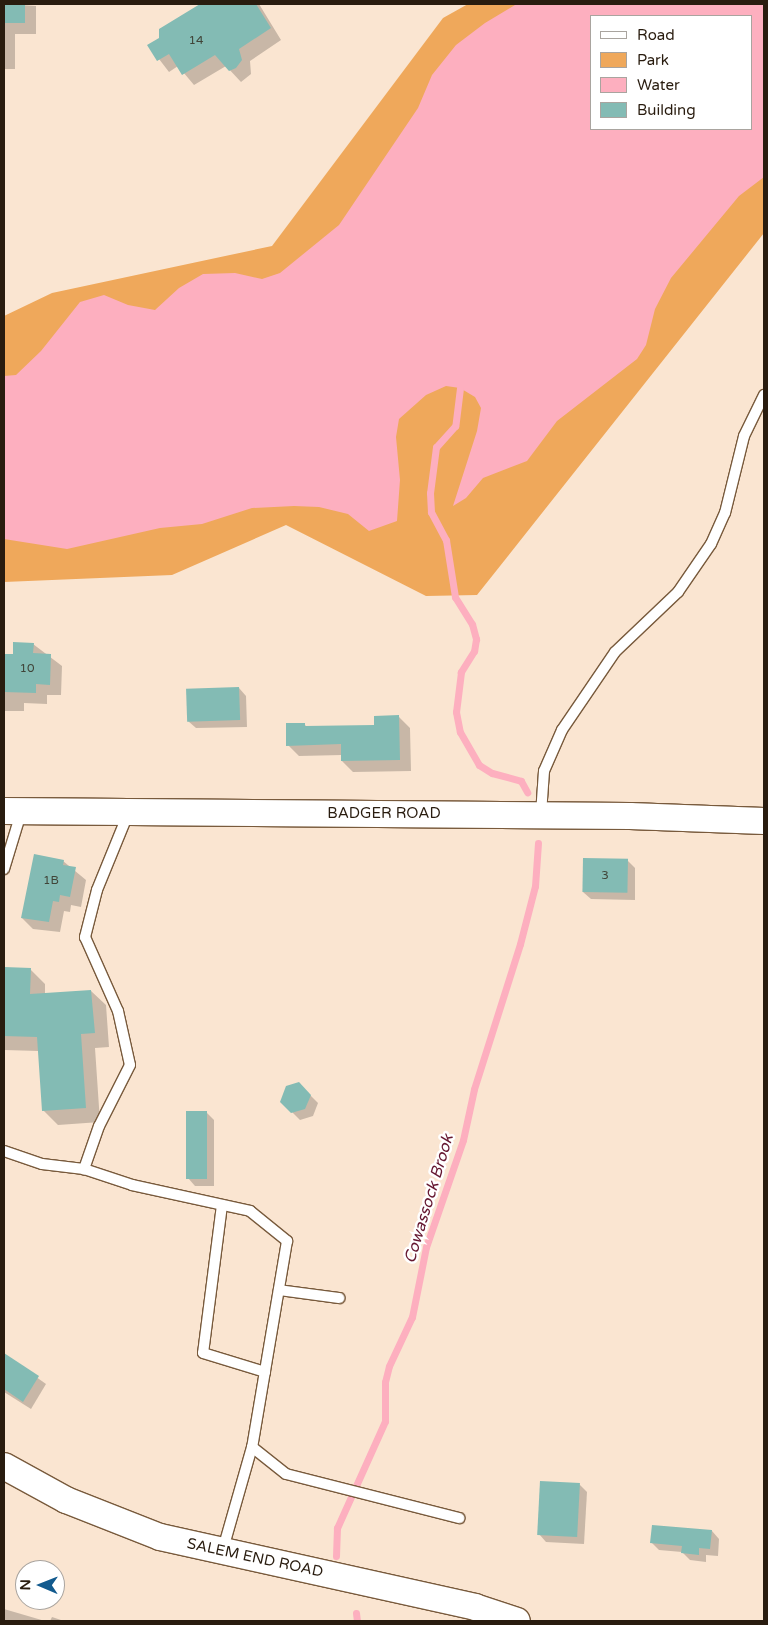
<!DOCTYPE html>
<style>
body{margin:0}
#map{position:relative;width:768px;height:1625px;overflow:hidden;background:#fae5d1;font-family:"Varela Round",sans-serif}
div>[style]{position:absolute}
[style*='--x']{left:calc(var(--x)*1px);top:calc(var(--y)*1px);width:calc(var(--w)*1px);rotate:calc(var(--a)*1deg)}
.green>*{inset:0;background:#efa85b}
.water>*{inset:0;background:#fdafbf}
.shadow>*{inset:0;background:#0003}
.stream>*{height:7px;margin:-3.5px;padding:0 3.5px;transform-origin:3.5px;border-radius:3.5px;background:#fdafbf}
.building>*{inset:0;background:#83bbb4;transform-origin:0 0}
.roads{filter:drop-shadow(1px 0 #785a3c) drop-shadow(-1px 0 #785a3c) drop-shadow(0 1px #785a3c) drop-shadow(0 -1px #785a3c)}
.service>*{height:10px;margin:-5px;padding:0 5px;transform-origin:5px;border-radius:5px;background:#fff}
.tertiary>*{height:26px;margin:-13px;padding:0 13px;transform-origin:13px;border-radius:13px;background:#fff}
span{translate:-50% -50%;white-space:nowrap;text-align:center;line-height:1.15;-webkit-text-stroke:5px #fff;paint-order:stroke}
.number-label{font-size:12px;color:#404438}
.number-label span{-webkit-text-stroke-width:0}
.street-label{font-size:15px;color:#291c0f}
.water-label{font-size:16px;color:#651730;font-style:italic}
.frame{position:absolute;inset:0;border:5px solid #291c0f;pointer-events:none}
.legend{position:absolute;left:590px;top:15px;width:162px;height:115px;box-sizing:border-box;background:#fff;border:1px solid #a9a49f;margin:0;padding:6px 9px;list-style:none;font-size:15px;color:#291c0f}
.legend li{display:flex;align-items:center;gap:10px;height:25px}
.legend b{width:25px;border:1px solid #a9a49f}
.north{position:absolute;left:15px;top:1560px;width:50px;height:50px;box-sizing:border-box;background:#fff;border:1px solid #a9a49f;border-radius:50%;rotate:271deg;font-size:14px;font-weight:700;line-height:20px;text-align:center;color:#291c0f}
.north::after{content:'';display:block;margin:auto;width:18px;height:22px;background:#125a8e;clip-path:polygon(50% 0,100% 100%,50% 72%,0 100%)}
</style>
<div id="map">
<div class="green">
<div style="clip-path:polygon(evenodd,468px 4px,764px 4px,764px 233px,477px 595px,426px 596px,286px 525px,172px 575px,4px 582px,4px 316px,52px 293px,272px 246px,443px 18px,468px 4px,592px 16px,752px 16px,752px 129px,592px 129px,592px 16px)"></div>
</div>
<div class="water">
<div style="clip-path:polygon(evenodd,764px 4px,764px 177px,739px 196px,671px 278px,655px 309px,646px 345px,637px 359px,557px 421px,527px 461px,483px 478px,466px 498px,453px 506px,477px 431px,481px 408px,475px 397px,460px 388px,446px 386px,426px 395px,399px 419px,396px 437px,400px 480px,397px 521px,369px 531px,348px 514px,319px 507px,294px 506px,252px 508px,202px 524px,160px 528px,67px 549px,4px 539px,4px 376px,16px 375px,41px 351px,80px 302px,104px 295px,128px 305px,155px 310px,179px 288px,203px 274px,235px 273px,262px 279px,280px 273px,339px 225px,418px 108px,432px 75px,456px 45px,485px 23px,515px 5px,764px 4px,592px 16px,752px 16px,752px 129px,592px 129px,592px 16px)"></div>
</div>
<div class="shadow">
<div style="clip-path:polygon(4px 4px,36px 6px,36px 34px,15px 34px,15px 69px,4px 69px)"></div>
<div style="clip-path:polygon(207px 4px,259px 4px,281px 40px,250px 61px,251px 74px,241px 82px,226px 66px,194px 85px,178px 66px,169px 72px,149px 46px,160px 39px,160px 29px)"></div>
<div style="clip-path:polygon(33px 644px,62px 666px,61px 695px,47px 695px,47px 704px,24px 703px,24px 711px,4px 711px,4px 655px,14px 655px)"></div>
<div style="clip-path:polygon(239px 688px,246px 696px,247px 727px,196px 728px,188px 721px)"></div>
<div style="clip-path:polygon(399px 717px,410px 728px,411px 771px,353px 772px,342px 761px,342px 755px,299px 756px,288px 745px,304px 724px,308px 728px,375px 726px)"></div>
<div style="clip-path:polygon(63px 861px,86px 880px,81px 907px,71px 905px,70px 912px,64px 911px,60px 932px,33px 929px,22px 918px)"></div>
<div style="clip-path:polygon(628px 861px,635px 868px,635px 900px,591px 899px,583px 892px)"></div>
<div style="clip-path:polygon(4px 968px,30px 969px,45px 984px,45px 994px,91px 991px,106px 1005px,109px 1047px,95px 1048px,100px 1122px,58px 1125px,43px 1110px,39px 1051px,4px 1050px)"></div>
<div style="clip-path:polygon(299px 1084px,318px 1103px,313px 1116px,300px 1120px,282px 1102px)"></div>
<div style="clip-path:polygon(206px 1112px,214px 1120px,214px 1186px,195px 1186px,188px 1178px)"></div>
<div style="clip-path:polygon(4px 1354px,46px 1384px,31px 1409px,4px 1392px)"></div>
<div style="clip-path:polygon(579px 1484px,587px 1492px,584px 1544px,546px 1542px,539px 1534px)"></div>
<div style="clip-path:polygon(712px 1531px,719px 1539px,718px 1556px,706px 1555px,706px 1562px,690px 1560px,682px 1552px,659px 1550px,651px 1542px)"></div>
<div style="clip-path:polygon(4px 1609px,45px 1621px,4px 1621px)"></div>
<div style="clip-path:polygon(52px 1617px,64px 1621px,50px 1621px)"></div>
</div>
<div class="stream">
<div style="--x:460;--y:388;--w:38;--a:97"></div>
<div style="--x:455;--y:426;--w:28;--a:132"></div>
<div style="--x:436;--y:447;--w:46;--a:97.4"></div>
<div style="--x:430;--y:493;--w:19;--a:87"></div>
<div style="--x:431;--y:512;--w:32;--a:62"></div>
<div style="--x:446;--y:540;--w:58;--a:81"></div>
<div style="--x:455;--y:597;--w:32;--a:58"></div>
<div style="--x:472;--y:624;--w:16;--a:75"></div>
<div style="--x:476;--y:639;--w:12;--a:99"></div>
<div style="--x:474;--y:651;--w:25;--a:122"></div>
<div style="--x:461;--y:672;--w:40;--a:97.1"></div>
<div style="--x:456;--y:712;--w:20;--a:79"></div>
<div style="--x:460;--y:732;--w:38;--a:60"></div>
<div style="--x:479;--y:765;--w:15;--a:32"></div>
<div style="--x:492;--y:773;--w:30;--a:15"></div>
<div style="--x:521;--y:781;--w:13;--a:61"></div>
<div style="--x:336;--y:1556;--w:28;--a:-88"></div>
<div style="--x:337;--y:1528;--w:117;--a:-65.8"></div>
<div style="--x:385;--y:1421;--w:39;--a:-90"></div>
<div style="--x:385;--y:1382;--w:16;--a:-76"></div>
<div style="--x:389;--y:1366;--w:54;--a:-64.9"></div>
<div style="--x:412;--y:1317;--w:71;--a:-78.7"></div>
<div style="--x:426;--y:1247;--w:113;--a:-70.9"></div>
<div style="--x:463;--y:1140;--w:52;--a:-77.8"></div>
<div style="--x:474;--y:1089;--w:152;--a:-72.4"></div>
<div style="--x:520;--y:944;--w:60;--a:-75.5"></div>
<div style="--x:535;--y:886;--w:43;--a:-86"></div>
<div style="--x:356;--y:1613;--w:8;--a:83"></div>
</div>
<div class="building">
<div style="left:4px;top:4px;width:21px;height:19px"></div>
<div style="clip-path:polygon(200px 4px,256px 4px,271px 28px,239px 49px,242px 60px,236px 68px,229px 71px,215px 55px,182px 75px,169px 54px,157px 61px,147px 45px,159px 38px,159px 29px)"></div>
<div style="clip-path:polygon(13px 642px,34px 643px,33px 653px,51px 654px,50px 685px,36px 684px,36px 693px,4px 692px,4px 654px,13px 654px)"></div>
<div style="left:239px;top:687px;width:33px;height:53px;rotate:88deg"></div>
<div style="clip-path:polygon(399px 715px,400px 760px,341px 761px,341px 744px,286px 746px,286px 723px,305px 723px,305px 726px,374px 725px,374px 716px)"></div>
<div style="clip-path:polygon(34px 854px,64px 860px,63px 865px,76px 867px,70px 897px,60px 895px,59px 902px,53px 901px,49px 922px,21px 918px)"></div>
<div style="left:583px;top:858px;width:45px;height:34px;rotate:1deg"></div>
<div style="clip-path:polygon(4px 967px,31px 968px,30px 994px,91px 990px,95px 1033px,81px 1034px,86px 1108px,42px 1111px,37px 1037px,4px 1036px)"></div>
<div style="clip-path:polygon(299px 1082px,311px 1095px,305px 1109px,291px 1113px,280px 1102px,286px 1086px)"></div>
<div style="left:186px;top:1111px;width:21px;height:68px"></div>
<div style="clip-path:polygon(4px 1353px,39px 1376px,23px 1402px,4px 1389px)"></div>
<div style="left:540px;top:1481px;width:40px;height:54px;rotate:3deg"></div>
<div style="clip-path:polygon(652px 1525px,712px 1530px,710px 1549px,699px 1548px,699px 1555px,681px 1553px,682px 1546px,650px 1543px)"></div>
</div>
<div class="roads">
<div class="service">
<div style="--x:128;--y:814;--w:82;--a:112.2"></div>
<div style="--x:97;--y:890;--w:49;--a:104.3"></div>
<div style="--x:85;--y:937;--w:81;--a:66"></div>
<div style="--x:118;--y:1011;--w:55;--a:77.5"></div>
<div style="--x:130;--y:1065;--w:68;--a:116.9"></div>
<div style="--x:99;--y:1126;--w:46;--a:109.2"></div>
<div style="--x:84;--y:1169;--w:51;--a:18.4"></div>
<div style="--x:132;--y:1185;--w:121;--a:12.4"></div>
<div style="--x:250;--y:1211;--w:48;--a:39"></div>
<div style="--x:287;--y:1241;--w:209;--a:99.6"></div>
<div style="--x:252;--y:1447;--w:109;--a:105.9"></div>
<div style="--x:541;--y:814;--w:43;--a:-86"></div>
<div style="--x:544;--y:771;--w:45;--a:-66.3"></div>
<div style="--x:562;--y:730;--w:94;--a:-55.8"></div>
<div style="--x:615;--y:652;--w:87;--a:-43.6"></div>
<div style="--x:678;--y:592;--w:58;--a:-55.5"></div>
<div style="--x:711;--y:544;--w:34;--a:-66"></div>
<div style="--x:725;--y:513;--w:79;--a:-76.1"></div>
<div style="--x:744;--y:436;--w:46;--a:-64"></div>
<div style="--x:4;--y:869;--w:59;--a:-73.1"></div>
<div style="--x:4;--y:1151;--w:40;--a:18.9"></div>
<div style="--x:42;--y:1164;--w:42;--a:6.8"></div>
<div style="--x:222;--y:1205;--w:149;--a:97.3"></div>
<div style="--x:203;--y:1353;--w:65;--a:17"></div>
<div style="--x:279;--y:1290;--w:61;--a:7.6"></div>
<div style="--x:252;--y:1447;--w:43;--a:38.5"></div>
<div style="--x:286;--y:1474;--w:179;--a:14.3"></div>
</div>
<div class="tertiary">
<div style="--x:4;--y:811;--w:626;--a:0.46"></div>
<div style="--x:630;--y:816;--w:134;--a:2.1"></div>
<div style="--x:4;--y:1466;--w:71;--a:28.7"></div>
<div style="--x:66;--y:1500;--w:101;--a:21.5"></div>
<div style="--x:160;--y:1537;--w:323;--a:12.5"></div>
<div style="--x:475;--y:1607;--w:44;--a:18.4"></div>
</div>
</div>
<div class="number-label">
<span style="left:196px;top:41px">14</span>
<span style="left:27px;top:669px">10</span>
<span style="left:605px;top:876px">3</span>
<span style="left:51px;top:881px">1B</span>
</div>
<div class="street-label">
<span style="left:384px;top:814px">BADGER ROAD</span>
<span style="left:255px;top:1558px;rotate:12deg">SALEM END ROAD</span>
</div>
<div class="water-label">
<span style="left:429px;top:1199px;rotate:-73deg">Cowassock Brook</span>
</div>
<div class="frame"></div>
<ul class="legend">
<li><b style="height:6px;background:#fff"></b>Road</li>
<li><b style="height:14px;background:#efa85b"></b>Park</li>
<li><b style="height:14px;background:#fdafbf"></b>Water</li>
<li><b style="height:14px;background:#83bbb4"></b>Building</li>
</ul>
<div class="north">N</div>
</div>
